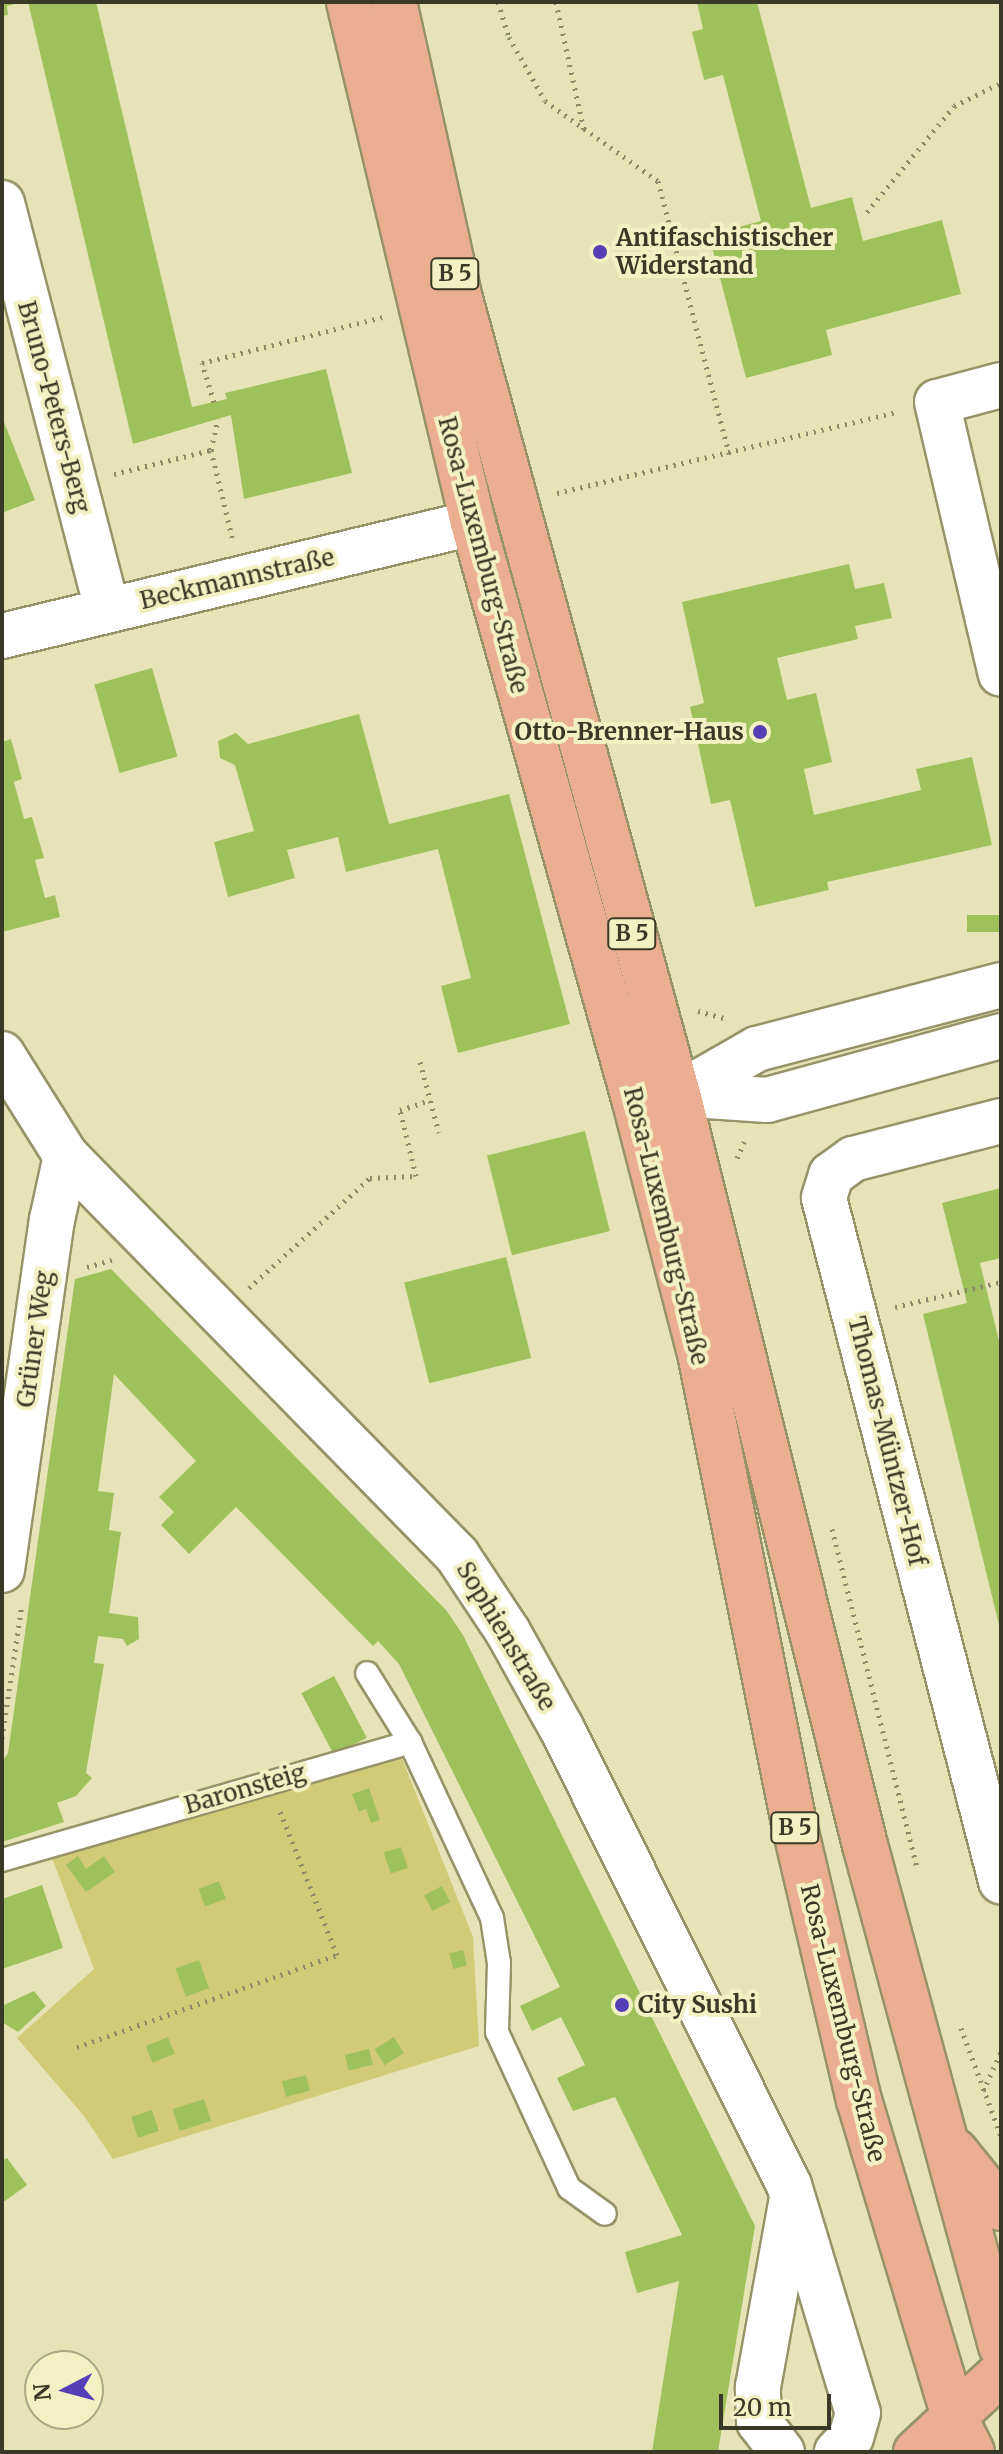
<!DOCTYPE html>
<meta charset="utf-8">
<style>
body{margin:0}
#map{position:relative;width:1003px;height:2454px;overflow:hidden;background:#e6e4b6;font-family:Merriweather,serif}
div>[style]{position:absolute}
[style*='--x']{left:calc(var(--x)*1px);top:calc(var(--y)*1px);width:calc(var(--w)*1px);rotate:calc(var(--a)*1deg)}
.green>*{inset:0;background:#d1cb78}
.building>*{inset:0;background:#9fc15c;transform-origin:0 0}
.path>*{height:5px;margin-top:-2.5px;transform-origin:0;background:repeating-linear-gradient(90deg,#8c8a6b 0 2px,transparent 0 8px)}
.roads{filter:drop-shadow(2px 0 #969368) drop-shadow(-2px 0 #969368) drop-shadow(0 2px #969368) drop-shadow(0 -2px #969368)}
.lane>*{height:22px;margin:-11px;padding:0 11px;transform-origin:11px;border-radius:11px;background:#fff}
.street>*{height:44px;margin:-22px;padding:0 22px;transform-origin:22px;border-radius:22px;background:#fff}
.primary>*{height:44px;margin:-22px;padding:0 22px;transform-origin:22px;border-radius:22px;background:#ebae91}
.dots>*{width:22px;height:22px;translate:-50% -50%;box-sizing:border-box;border:4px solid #f3f1c3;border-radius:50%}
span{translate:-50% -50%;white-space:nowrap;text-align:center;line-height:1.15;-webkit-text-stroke:8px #f3f1c3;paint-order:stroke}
.shield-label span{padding:2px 6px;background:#f3f1c3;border:2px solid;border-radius:6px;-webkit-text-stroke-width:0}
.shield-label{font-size:22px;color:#3a3927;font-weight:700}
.poi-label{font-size:24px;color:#3a3927;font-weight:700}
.left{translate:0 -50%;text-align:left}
.right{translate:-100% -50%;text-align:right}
.street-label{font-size:24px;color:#3a3927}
.frame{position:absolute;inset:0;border:4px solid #3a3927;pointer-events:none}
.north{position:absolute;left:24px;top:2350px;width:80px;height:80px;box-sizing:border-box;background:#f3f1c3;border:2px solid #a9a785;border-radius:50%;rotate:264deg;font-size:22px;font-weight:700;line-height:32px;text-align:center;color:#3a3927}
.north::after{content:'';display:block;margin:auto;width:28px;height:36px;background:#543fb7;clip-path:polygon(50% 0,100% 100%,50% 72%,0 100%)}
.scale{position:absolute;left:719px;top:2394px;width:112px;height:36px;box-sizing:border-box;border:4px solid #3a3927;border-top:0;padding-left:10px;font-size:24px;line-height:28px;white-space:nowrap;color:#3a3927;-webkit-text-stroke:6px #f3f1c3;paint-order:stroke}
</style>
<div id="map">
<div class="green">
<div style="clip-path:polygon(401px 1756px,473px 1937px,479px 2046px,113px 2159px,84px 2116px,17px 2038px,94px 1969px,51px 1855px)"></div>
</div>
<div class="building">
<div style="clip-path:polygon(2px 2px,20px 2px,20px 3px,7px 6px,8px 15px,2px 16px)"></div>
<div style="clip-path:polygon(28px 2px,96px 2px,192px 407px,227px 399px,225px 393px,326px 369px,352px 473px,244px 499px,231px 415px,133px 444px)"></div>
<div style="clip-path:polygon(697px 2px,757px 2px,811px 208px,852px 197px,863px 241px,942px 220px,961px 294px,826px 330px,832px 355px,746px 378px,709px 235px,761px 221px,723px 75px,704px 80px,692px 32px,703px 29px)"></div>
<div style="clip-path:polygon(2px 417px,35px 500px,2px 513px)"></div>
<div style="clip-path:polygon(849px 564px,855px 589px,884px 583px,892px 618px,855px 626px,858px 639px,777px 658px,787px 700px,816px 693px,832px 762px,804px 769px,814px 815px,921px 790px,916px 769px,972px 757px,992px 845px,827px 882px,829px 890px,755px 907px,730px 800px,711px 804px,690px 707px,704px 703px,682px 602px)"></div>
<div style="left:152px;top:668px;width:92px;height:60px;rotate:74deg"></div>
<div style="clip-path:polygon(359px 714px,389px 824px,509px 794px,570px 1024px,458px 1053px,441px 986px,471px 978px,438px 849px,346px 872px,338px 837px,287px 850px,295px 878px,228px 897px,214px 842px,254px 831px,235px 765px,220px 758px,218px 741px,236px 733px,248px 744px)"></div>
<div style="clip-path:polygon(11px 739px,22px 779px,14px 782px,24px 819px,32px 817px,44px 858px,35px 860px,45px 898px,55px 895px,60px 917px,2px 932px,2px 742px)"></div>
<div style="left:1001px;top:915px;width:17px;height:34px;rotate:90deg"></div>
<div style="left:585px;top:1131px;width:103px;height:101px;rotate:76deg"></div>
<div style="clip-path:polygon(1001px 1188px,1001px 1258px,980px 1263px,1001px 1349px,1000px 1629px,923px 1314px,967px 1303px,942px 1203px)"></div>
<div style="left:506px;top:1257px;width:104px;height:105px;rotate:76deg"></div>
<div style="clip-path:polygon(111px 1269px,446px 1610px,463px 1635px,755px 2226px,718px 2452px,652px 2452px,679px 2281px,637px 2293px,625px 2252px,682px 2235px,615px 2097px,573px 2111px,557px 2078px,585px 2065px,561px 2017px,532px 2031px,520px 2006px,560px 1987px,399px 1664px,378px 1641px,373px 1646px,236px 1507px,189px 1554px,161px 1525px,174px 1512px,159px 1497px,196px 1461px,114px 1374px,98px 1491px,114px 1493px,109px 1530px,121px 1532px,109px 1613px,138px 1617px,139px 1639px,127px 1646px,123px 1639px,98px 1636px,94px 1663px,104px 1664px,86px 1773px,92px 1778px,76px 1796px,57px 1803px,64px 1822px,2px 1842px,2px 1762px,8px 1753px,75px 1279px)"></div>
<div style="left:334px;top:1676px;width:70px;height:37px;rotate:62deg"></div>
<div style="clip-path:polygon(369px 1788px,380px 1820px,371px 1823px,366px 1809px,359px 1812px,352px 1794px)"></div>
<div style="left:401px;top:1847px;width:22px;height:18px;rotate:72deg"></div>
<div style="clip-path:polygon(78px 1856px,86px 1869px,104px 1856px,115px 1872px,86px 1892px,66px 1865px)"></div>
<div style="left:219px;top:1881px;width:19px;height:22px;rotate:69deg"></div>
<div style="clip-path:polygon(42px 1885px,63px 1948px,2px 1969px,2px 1899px)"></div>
<div style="left:442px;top:1886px;width:18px;height:20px;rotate:63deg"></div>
<div style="left:463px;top:1950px;width:16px;height:14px;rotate:76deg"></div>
<div style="left:199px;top:1960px;width:30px;height:25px;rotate:70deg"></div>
<div style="clip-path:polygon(34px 1991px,46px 2006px,18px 2032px,2px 2022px,2px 2006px)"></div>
<div style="left:168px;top:2037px;width:18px;height:24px;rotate:68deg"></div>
<div style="left:394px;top:2037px;width:19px;height:23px;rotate:58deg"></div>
<div style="left:369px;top:2049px;width:16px;height:25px;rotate:76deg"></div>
<div style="left:306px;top:2075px;width:16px;height:25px;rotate:75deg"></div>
<div style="left:204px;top:2099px;width:23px;height:33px;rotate:72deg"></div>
<div style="left:152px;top:2110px;width:22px;height:22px;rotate:72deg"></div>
<div style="clip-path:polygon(7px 2158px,27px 2185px,2px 2203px,2px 2161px)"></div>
</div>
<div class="path">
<div style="--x:498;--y:2;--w:37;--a:73"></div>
<div style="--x:509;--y:37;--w:73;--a:60.6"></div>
<div style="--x:545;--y:101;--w:138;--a:35.3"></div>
<div style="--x:658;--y:181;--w:282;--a:75.4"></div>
<div style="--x:556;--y:2;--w:131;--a:77.7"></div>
<div style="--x:867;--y:212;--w:137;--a:-50.6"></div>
<div style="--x:954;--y:106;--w:52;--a:-26.1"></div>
<div style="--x:214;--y:402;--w:41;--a:-107.1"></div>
<div style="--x:202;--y:363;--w:186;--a:-14.3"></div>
<div style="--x:211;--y:450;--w:32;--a:-77"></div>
<div style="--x:114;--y:474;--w:100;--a:-13.9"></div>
<div style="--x:211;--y:450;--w:94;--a:76.4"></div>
<div style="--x:557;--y:493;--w:350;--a:-13.4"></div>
<div style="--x:698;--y:1011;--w:30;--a:15"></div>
<div style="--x:420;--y:1062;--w:73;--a:75"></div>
<div style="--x:737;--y:1158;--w:22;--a:-66"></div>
<div style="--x:87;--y:1267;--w:26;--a:-16"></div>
<div style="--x:249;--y:1288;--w:164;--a:-42.3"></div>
<div style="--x:370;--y:1178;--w:46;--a:-2.5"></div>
<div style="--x:416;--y:1176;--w:68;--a:-103.6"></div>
<div style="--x:400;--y:1110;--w:32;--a:-18"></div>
<div style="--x:895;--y:1307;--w:109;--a:-13.3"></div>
<div style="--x:832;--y:1529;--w:349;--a:75.9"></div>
<div style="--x:2;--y:1738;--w:135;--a:-81.5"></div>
<div style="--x:961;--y:2028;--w:115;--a:69.7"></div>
<div style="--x:77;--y:2047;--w:276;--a:-19.5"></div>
<div style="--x:337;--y:1955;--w:155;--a:-111.6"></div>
<div style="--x:983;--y:2091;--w:43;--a:-65.2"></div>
</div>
<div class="roads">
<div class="lane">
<div style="--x:410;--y:1742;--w:194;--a:65"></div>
<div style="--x:492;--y:1918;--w:46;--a:81.2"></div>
<div style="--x:499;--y:1963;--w:69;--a:91.7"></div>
<div style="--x:497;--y:2032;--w:172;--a:65.2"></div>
<div style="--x:569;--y:2188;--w:44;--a:35.8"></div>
<div style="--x:2;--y:1860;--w:425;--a:-16.1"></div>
<div style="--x:410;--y:1742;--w:81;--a:-121.9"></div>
</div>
<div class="street">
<div style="--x:2;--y:203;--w:420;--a:75.5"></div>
<div style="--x:1001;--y:385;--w:66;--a:165.1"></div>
<div style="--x:937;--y:402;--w:279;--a:76.8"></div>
<div style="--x:2;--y:636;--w:484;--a:-13.5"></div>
<div style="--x:2;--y:1054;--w:120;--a:57.9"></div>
<div style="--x:66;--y:1156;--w:559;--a:45.58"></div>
<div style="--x:457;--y:1555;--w:92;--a:56.5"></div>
<div style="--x:508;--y:1632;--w:111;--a:60.9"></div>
<div style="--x:562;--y:1729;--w:509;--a:63.54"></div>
<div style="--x:789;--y:2185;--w:238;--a:73.2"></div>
<div style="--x:858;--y:2413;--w:25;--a:106"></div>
<div style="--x:851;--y:2437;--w:21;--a:133"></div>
<div style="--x:678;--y:1094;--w:91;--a:-29.7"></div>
<div style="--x:757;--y:1049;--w:252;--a:-14.7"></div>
<div style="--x:641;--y:1101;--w:38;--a:-11"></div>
<div style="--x:678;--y:1094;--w:89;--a:3.9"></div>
<div style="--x:767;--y:1100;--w:243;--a:-15.3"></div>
<div style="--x:1001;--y:1121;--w:153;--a:165.6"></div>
<div style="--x:853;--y:1159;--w:27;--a:144"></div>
<div style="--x:831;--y:1175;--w:24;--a:107"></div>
<div style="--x:824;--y:1198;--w:706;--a:75.47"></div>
<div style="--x:2;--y:1570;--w:354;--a:-81.9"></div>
<div style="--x:52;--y:1220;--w:66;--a:-77.7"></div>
<div style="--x:782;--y:2452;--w:38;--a:-127"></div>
<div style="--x:759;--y:2422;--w:35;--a:-92"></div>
<div style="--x:758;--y:2387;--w:187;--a:-79.8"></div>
</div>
<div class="primary">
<div style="--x:349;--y:2;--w:536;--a:76.61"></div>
<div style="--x:473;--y:523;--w:601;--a:74.37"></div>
<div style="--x:635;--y:1102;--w:264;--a:75.5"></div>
<div style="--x:701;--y:1358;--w:483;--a:78.7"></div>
<div style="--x:796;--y:1832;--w:275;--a:76.8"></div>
<div style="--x:859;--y:2100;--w:328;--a:73.3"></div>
<div style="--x:953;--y:2414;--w:42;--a:63.4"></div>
<div style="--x:394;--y:2;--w:304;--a:77.5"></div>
<div style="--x:460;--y:299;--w:824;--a:74.67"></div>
<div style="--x:678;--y:1094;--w:774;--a:76.02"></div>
<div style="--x:865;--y:1845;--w:519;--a:74.81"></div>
<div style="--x:955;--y:2151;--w:73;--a:51.1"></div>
<div style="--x:916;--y:2452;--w:116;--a:-42.9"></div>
</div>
</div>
<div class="dots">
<div style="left:600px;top:252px;background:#543fb7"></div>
<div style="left:760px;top:732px;background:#543fb7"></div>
<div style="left:622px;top:2005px;background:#543fb7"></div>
</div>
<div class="shield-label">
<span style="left:455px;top:274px">B 5</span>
<span style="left:632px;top:934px">B 5</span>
<span style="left:795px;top:1828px">B 5</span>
</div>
<div class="poi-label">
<span class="left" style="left:616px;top:252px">Antifaschistischer<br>Widerstand</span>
<span class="right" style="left:744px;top:732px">Otto-Brenner-Haus</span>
<span class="left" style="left:638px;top:2005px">City Sushi</span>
</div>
<div class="street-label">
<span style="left:54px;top:407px;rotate:75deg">Bruno-Peters-Berg</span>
<span style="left:483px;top:555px;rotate:75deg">Rosa-Luxemburg-Straße</span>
<span style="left:237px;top:579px;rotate:-13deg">Beckmannstraße</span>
<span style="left:666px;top:1226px;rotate:76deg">Rosa-Luxemburg-Straße</span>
<span style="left:35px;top:1339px;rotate:-82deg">Grüner Weg</span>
<span style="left:887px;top:1441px;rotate:76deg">Thomas-Müntzer-Hof</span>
<span style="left:506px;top:1636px;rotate:59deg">Sophienstraße</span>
<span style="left:245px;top:1789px;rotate:-16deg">Baronsteig</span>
<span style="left:843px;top:2023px;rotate:76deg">Rosa-Luxemburg-Straße</span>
</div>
<div class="frame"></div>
<div class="north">N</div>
<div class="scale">20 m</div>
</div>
